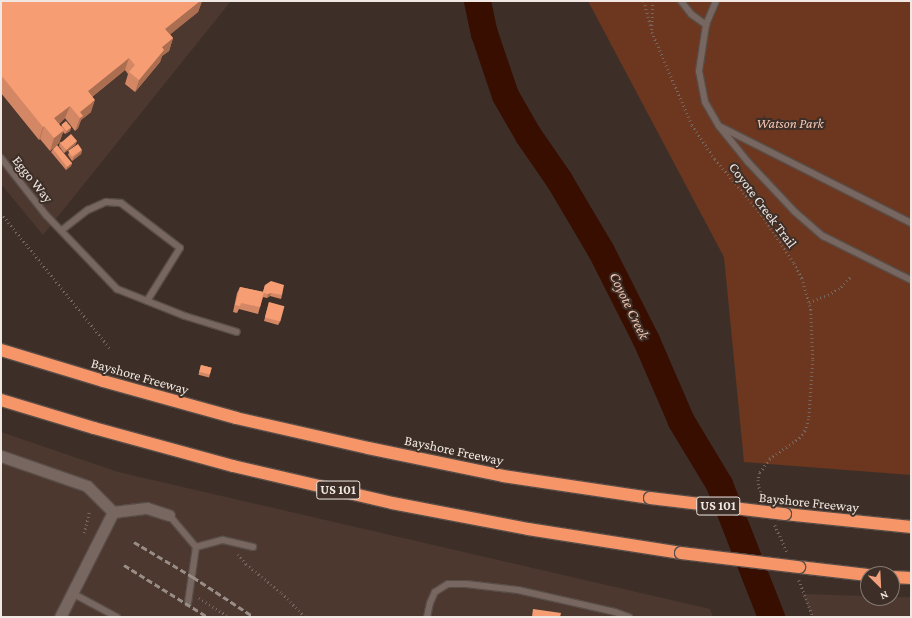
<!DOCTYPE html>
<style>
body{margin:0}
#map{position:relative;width:912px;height:618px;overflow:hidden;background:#3d2f28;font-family:"Crimson Pro",serif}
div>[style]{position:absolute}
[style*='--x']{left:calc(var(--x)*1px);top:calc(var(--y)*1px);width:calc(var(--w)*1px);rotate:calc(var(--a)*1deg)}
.built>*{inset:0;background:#4c382f}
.green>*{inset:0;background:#6c371e}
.river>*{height:27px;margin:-13.5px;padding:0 13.5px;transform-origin:13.5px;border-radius:13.5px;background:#370e00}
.path>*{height:2.5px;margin-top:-1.25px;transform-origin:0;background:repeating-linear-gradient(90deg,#756862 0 1px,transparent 0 4px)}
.roads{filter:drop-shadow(1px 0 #594d48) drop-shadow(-1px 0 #594d48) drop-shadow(0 1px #594d48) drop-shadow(0 -1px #594d48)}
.service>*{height:6px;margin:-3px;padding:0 3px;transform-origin:3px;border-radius:3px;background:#776760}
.minor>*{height:11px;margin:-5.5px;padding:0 5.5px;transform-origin:5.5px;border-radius:5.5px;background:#776760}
.tertiary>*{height:11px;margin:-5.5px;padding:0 5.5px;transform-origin:5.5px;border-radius:5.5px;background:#776760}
.motorway>*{height:12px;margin:-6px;padding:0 6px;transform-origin:6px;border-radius:6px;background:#f59568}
.rail>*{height:3px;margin-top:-1.5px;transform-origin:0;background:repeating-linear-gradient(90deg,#998d87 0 6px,transparent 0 9px)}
.bridges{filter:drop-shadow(1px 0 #594d48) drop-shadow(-1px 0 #594d48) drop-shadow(0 1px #594d48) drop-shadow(0 -1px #594d48)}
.motorway-bridge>*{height:12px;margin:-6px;padding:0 6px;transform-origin:6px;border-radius:6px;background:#f59568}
.wall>*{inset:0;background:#d48764;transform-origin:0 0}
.shaded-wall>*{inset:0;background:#ac6e51}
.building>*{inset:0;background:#f69d74;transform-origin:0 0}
span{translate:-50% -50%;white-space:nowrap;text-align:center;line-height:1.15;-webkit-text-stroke:4px #3d2f28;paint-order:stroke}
.shield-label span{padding:1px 3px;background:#3d2f28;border:1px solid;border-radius:3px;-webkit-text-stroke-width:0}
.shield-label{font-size:13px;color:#f1e8e3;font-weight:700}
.park-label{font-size:14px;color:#f4c6b1;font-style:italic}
.street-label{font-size:14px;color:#f1e8e3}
.water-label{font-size:15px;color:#f2c4af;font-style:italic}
.frame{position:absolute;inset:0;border:2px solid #f1e8e3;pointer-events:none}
.north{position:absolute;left:860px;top:566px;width:40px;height:40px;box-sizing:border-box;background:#3d2f28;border:1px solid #857973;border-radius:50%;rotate:156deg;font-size:11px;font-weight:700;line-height:16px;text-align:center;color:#f1e8e3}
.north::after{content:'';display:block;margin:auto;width:14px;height:18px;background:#f1a17d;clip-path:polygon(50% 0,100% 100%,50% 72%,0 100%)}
</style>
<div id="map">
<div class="built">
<div style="clip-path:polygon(1px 1px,231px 1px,43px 235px,1px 184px)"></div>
<div style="clip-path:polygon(1px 432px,118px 472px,710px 609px,713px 617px,1px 617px)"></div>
<div style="clip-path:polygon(802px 594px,868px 596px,868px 598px,911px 597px,911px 617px,813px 617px)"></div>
</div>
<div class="green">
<div style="clip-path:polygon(588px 1px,911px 1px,911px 475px,744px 462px,724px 257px)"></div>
</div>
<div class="river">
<div style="--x:477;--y:1;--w:33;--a:78"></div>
<div style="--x:484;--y:33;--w:65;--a:71.3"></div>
<div style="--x:505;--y:95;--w:46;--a:60.1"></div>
<div style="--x:528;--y:135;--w:55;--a:55.4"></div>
<div style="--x:559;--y:180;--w:82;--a:59.4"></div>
<div style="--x:601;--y:251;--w:100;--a:63.2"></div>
<div style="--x:646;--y:340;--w:88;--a:66.6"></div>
<div style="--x:681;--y:421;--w:74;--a:58.9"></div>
<div style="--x:719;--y:484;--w:143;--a:68.6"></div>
</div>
<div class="path">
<div style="--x:644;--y:1;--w:27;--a:75"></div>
<div style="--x:653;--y:1;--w:31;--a:92"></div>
<div style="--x:652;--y:32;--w:101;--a:66.7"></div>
<div style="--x:692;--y:125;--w:41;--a:55.9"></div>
<div style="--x:715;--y:159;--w:73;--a:50"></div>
<div style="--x:762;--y:215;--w:58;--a:56.3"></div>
<div style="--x:794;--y:263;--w:17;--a:62"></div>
<div style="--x:802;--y:278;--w:33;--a:74"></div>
<div style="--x:811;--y:310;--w:50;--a:87.7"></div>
<div style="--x:813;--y:360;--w:59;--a:93.9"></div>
<div style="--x:809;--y:419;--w:13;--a:108"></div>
<div style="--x:805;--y:431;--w:9;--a:126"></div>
<div style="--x:800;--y:438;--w:37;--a:145"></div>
<div style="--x:770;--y:459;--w:17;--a:126"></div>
<div style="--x:760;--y:473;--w:7;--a:106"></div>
<div style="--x:758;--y:480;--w:7;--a:82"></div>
<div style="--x:759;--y:487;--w:12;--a:66"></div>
<div style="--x:1;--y:213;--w:174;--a:51.1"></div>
<div style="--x:809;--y:302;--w:20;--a:-20"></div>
<div style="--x:828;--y:295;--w:15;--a:-32"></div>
<div style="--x:841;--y:287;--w:16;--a:-47"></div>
<div style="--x:775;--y:525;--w:30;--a:66"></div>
<div style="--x:84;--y:533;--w:21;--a:-76"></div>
<div style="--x:238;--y:554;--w:13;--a:51"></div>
<div style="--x:246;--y:564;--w:46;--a:38.9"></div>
<div style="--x:282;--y:593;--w:33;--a:46"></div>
<div style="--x:799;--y:580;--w:40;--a:69"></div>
<div style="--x:199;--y:598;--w:36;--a:32"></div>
</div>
<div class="roads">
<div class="service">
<div style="--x:681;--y:1;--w:16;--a:52"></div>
<div style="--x:691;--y:14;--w:19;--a:36"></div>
<div style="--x:716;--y:1;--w:26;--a:113"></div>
<div style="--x:706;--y:25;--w:47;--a:98.7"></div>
<div style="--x:699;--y:71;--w:32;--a:79"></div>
<div style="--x:705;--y:102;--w:28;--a:60"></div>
<div style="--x:719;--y:126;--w:46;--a:51.1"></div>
<div style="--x:748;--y:162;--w:69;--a:46.8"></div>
<div style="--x:795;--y:212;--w:37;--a:41"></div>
<div style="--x:823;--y:236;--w:98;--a:26.6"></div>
<div style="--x:721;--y:127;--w:213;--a:26.8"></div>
<div style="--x:1;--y:158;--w:73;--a:51.7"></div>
<div style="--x:46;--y:215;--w:103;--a:46.2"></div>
<div style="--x:117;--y:289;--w:73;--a:21.7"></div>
<div style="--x:185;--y:316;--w:54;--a:17.1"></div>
<div style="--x:62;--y:230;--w:33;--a:-38"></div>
<div style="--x:88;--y:210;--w:20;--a:-24"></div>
<div style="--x:106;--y:202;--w:15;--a:4"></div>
<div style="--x:121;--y:203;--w:74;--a:37.3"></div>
<div style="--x:180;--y:248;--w:62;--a:121.9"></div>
<div style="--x:169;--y:515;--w:42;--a:49.8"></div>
<div style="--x:72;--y:593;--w:51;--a:28.1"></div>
<div style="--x:188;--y:603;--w:57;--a:-81.9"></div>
<div style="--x:196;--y:547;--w:28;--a:-15"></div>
<div style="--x:223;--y:540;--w:31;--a:13"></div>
<div style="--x:427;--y:617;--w:14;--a:-78"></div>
<div style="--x:430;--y:603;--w:12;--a:-66"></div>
<div style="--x:435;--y:592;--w:15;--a:-32"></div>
<div style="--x:448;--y:584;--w:18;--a:0"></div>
<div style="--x:466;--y:584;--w:52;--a:6.6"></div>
<div style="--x:518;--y:590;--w:99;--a:12.8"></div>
<div style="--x:615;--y:612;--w:15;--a:20"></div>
</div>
<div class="minor">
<div style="--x:1;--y:456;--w:91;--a:19.2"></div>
<div style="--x:87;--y:486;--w:37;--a:45"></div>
<div style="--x:113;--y:512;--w:34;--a:-7"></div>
<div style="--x:147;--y:508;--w:23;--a:18"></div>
</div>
<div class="tertiary">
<div style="--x:60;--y:617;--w:118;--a:-63.2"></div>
</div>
<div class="motorway">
<div style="--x:1;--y:350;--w:107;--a:16.9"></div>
<div style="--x:103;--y:381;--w:138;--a:15.5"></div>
<div style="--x:236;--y:418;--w:135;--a:12.8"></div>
<div style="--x:368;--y:448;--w:138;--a:11.7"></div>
<div style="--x:503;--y:476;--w:149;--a:8.5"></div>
<div style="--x:1;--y:400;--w:97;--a:16.8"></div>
<div style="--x:94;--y:428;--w:144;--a:15.3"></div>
<div style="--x:233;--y:466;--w:163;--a:13.1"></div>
<div style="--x:392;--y:503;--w:138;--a:10.8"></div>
<div style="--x:528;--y:529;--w:155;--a:8.9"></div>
<div style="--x:785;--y:514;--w:127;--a:5.9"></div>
<div style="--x:799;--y:567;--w:69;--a:6.6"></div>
<div style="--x:892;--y:577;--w:19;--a:3"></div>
</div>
</div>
<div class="rail">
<div style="--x:134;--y:542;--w:69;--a:30.7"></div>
<div style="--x:193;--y:577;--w:73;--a:33.3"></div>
<div style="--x:124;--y:565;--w:99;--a:31.8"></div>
</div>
<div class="bridges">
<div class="motorway-bridge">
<div style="--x:650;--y:498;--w:136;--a:6.8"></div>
<div style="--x:681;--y:553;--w:119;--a:6.8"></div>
</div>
</div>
<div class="wall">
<div style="clip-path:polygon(1px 1px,202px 1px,198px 12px,170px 34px,173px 38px,169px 51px,162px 56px,160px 62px,135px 92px,125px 84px,128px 74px,125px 70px,92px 97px,91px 112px,81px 120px,78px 128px,75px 131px,65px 118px,59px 124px,61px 127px,62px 125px,71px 127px,70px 131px,65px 134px,63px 132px,59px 143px,50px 151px,40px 139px,39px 140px,1px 93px)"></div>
<div style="clip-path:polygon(77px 141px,75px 145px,64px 153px,59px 146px,60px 142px)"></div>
<div style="clip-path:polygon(53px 149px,72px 163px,71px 166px,66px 170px,51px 152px)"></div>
<div style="clip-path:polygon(82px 150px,81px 154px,72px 161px,68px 155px,69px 152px)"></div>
<div style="clip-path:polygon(265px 285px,282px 295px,281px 299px,270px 296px,267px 298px,263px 297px,258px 314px,239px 309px,237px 313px,233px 312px,237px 293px,240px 287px,263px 292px)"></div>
<div style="clip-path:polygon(269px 302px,280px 322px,278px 325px,264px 321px)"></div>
<div style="left:201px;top:365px;width:11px;height:10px;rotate:15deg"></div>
</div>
<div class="shaded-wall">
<div style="clip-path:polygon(200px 1px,202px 1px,198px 12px,161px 42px,165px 29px)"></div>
<div style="clip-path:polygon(173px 38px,169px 51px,162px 56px,160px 62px,135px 92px,139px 80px,162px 47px)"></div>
<div style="clip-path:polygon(129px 58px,125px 70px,83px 104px,88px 91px)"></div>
<div style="clip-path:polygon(95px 100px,91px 112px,81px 120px,78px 128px,75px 131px,80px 118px,80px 112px)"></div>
<div style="clip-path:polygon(70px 106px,65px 118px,50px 131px,54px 118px)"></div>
<div style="clip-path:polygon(44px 126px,40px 139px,39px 140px,43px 127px)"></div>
<div style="clip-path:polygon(71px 127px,70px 131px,65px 134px,67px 131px)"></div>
<div style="clip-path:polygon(64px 130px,59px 143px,50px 151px,54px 138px)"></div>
<div style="clip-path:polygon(77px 141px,75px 145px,64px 153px,66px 150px)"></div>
<div style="clip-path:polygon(82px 150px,81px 154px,72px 161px,74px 157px)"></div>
<div style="clip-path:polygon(72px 163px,71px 166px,66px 170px,67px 167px)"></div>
<div style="clip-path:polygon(271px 293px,270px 296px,267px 298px,268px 294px)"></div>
</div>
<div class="building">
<div style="clip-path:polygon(1px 1px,200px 1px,165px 29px,173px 38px,162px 47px,164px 50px,139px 80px,129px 72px,135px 65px,129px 58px,88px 91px,95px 100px,80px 112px,83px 116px,80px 118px,70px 106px,54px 118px,64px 130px,54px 138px,44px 126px,43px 127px,1px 75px)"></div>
<div style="left:66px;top:121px;width:8px;height:6px;rotate:50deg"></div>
<div style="left:71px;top:134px;width:9px;height:14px;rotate:49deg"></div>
<div style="left:78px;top:144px;width:7px;height:12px;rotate:56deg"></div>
<div style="clip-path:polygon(57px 145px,72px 163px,67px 167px,53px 149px)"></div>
<div style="clip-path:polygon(271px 281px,284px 285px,282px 295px,271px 293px,268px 294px,264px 293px,264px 292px,263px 292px,265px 285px)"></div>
<div style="clip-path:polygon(240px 287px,264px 292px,260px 307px,241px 303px,240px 306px,235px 305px)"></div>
<div style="left:269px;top:302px;width:16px;height:16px;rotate:15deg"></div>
<div style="left:201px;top:365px;width:11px;height:7px;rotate:15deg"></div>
<div style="clip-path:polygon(533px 609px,561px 613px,560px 617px,532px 617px)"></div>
</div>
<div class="shield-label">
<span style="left:338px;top:490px">US 101</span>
<span style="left:718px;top:506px">US 101</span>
</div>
<div class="park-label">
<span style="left:790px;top:123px">Watson Park</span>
</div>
<div class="street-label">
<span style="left:33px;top:179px;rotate:51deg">Eggo Way</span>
<span style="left:763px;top:205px;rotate:53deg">Coyote Creek Trail</span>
<span style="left:140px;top:376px;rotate:16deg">Bayshore Freeway</span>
<span style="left:454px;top:450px;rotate:12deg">Bayshore Freeway</span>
<span style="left:809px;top:502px;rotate:6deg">Bayshore Freeway</span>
</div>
<div class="water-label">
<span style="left:629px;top:306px;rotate:64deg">Coyote Creek</span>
</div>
<div class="frame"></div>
<div class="north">N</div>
</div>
